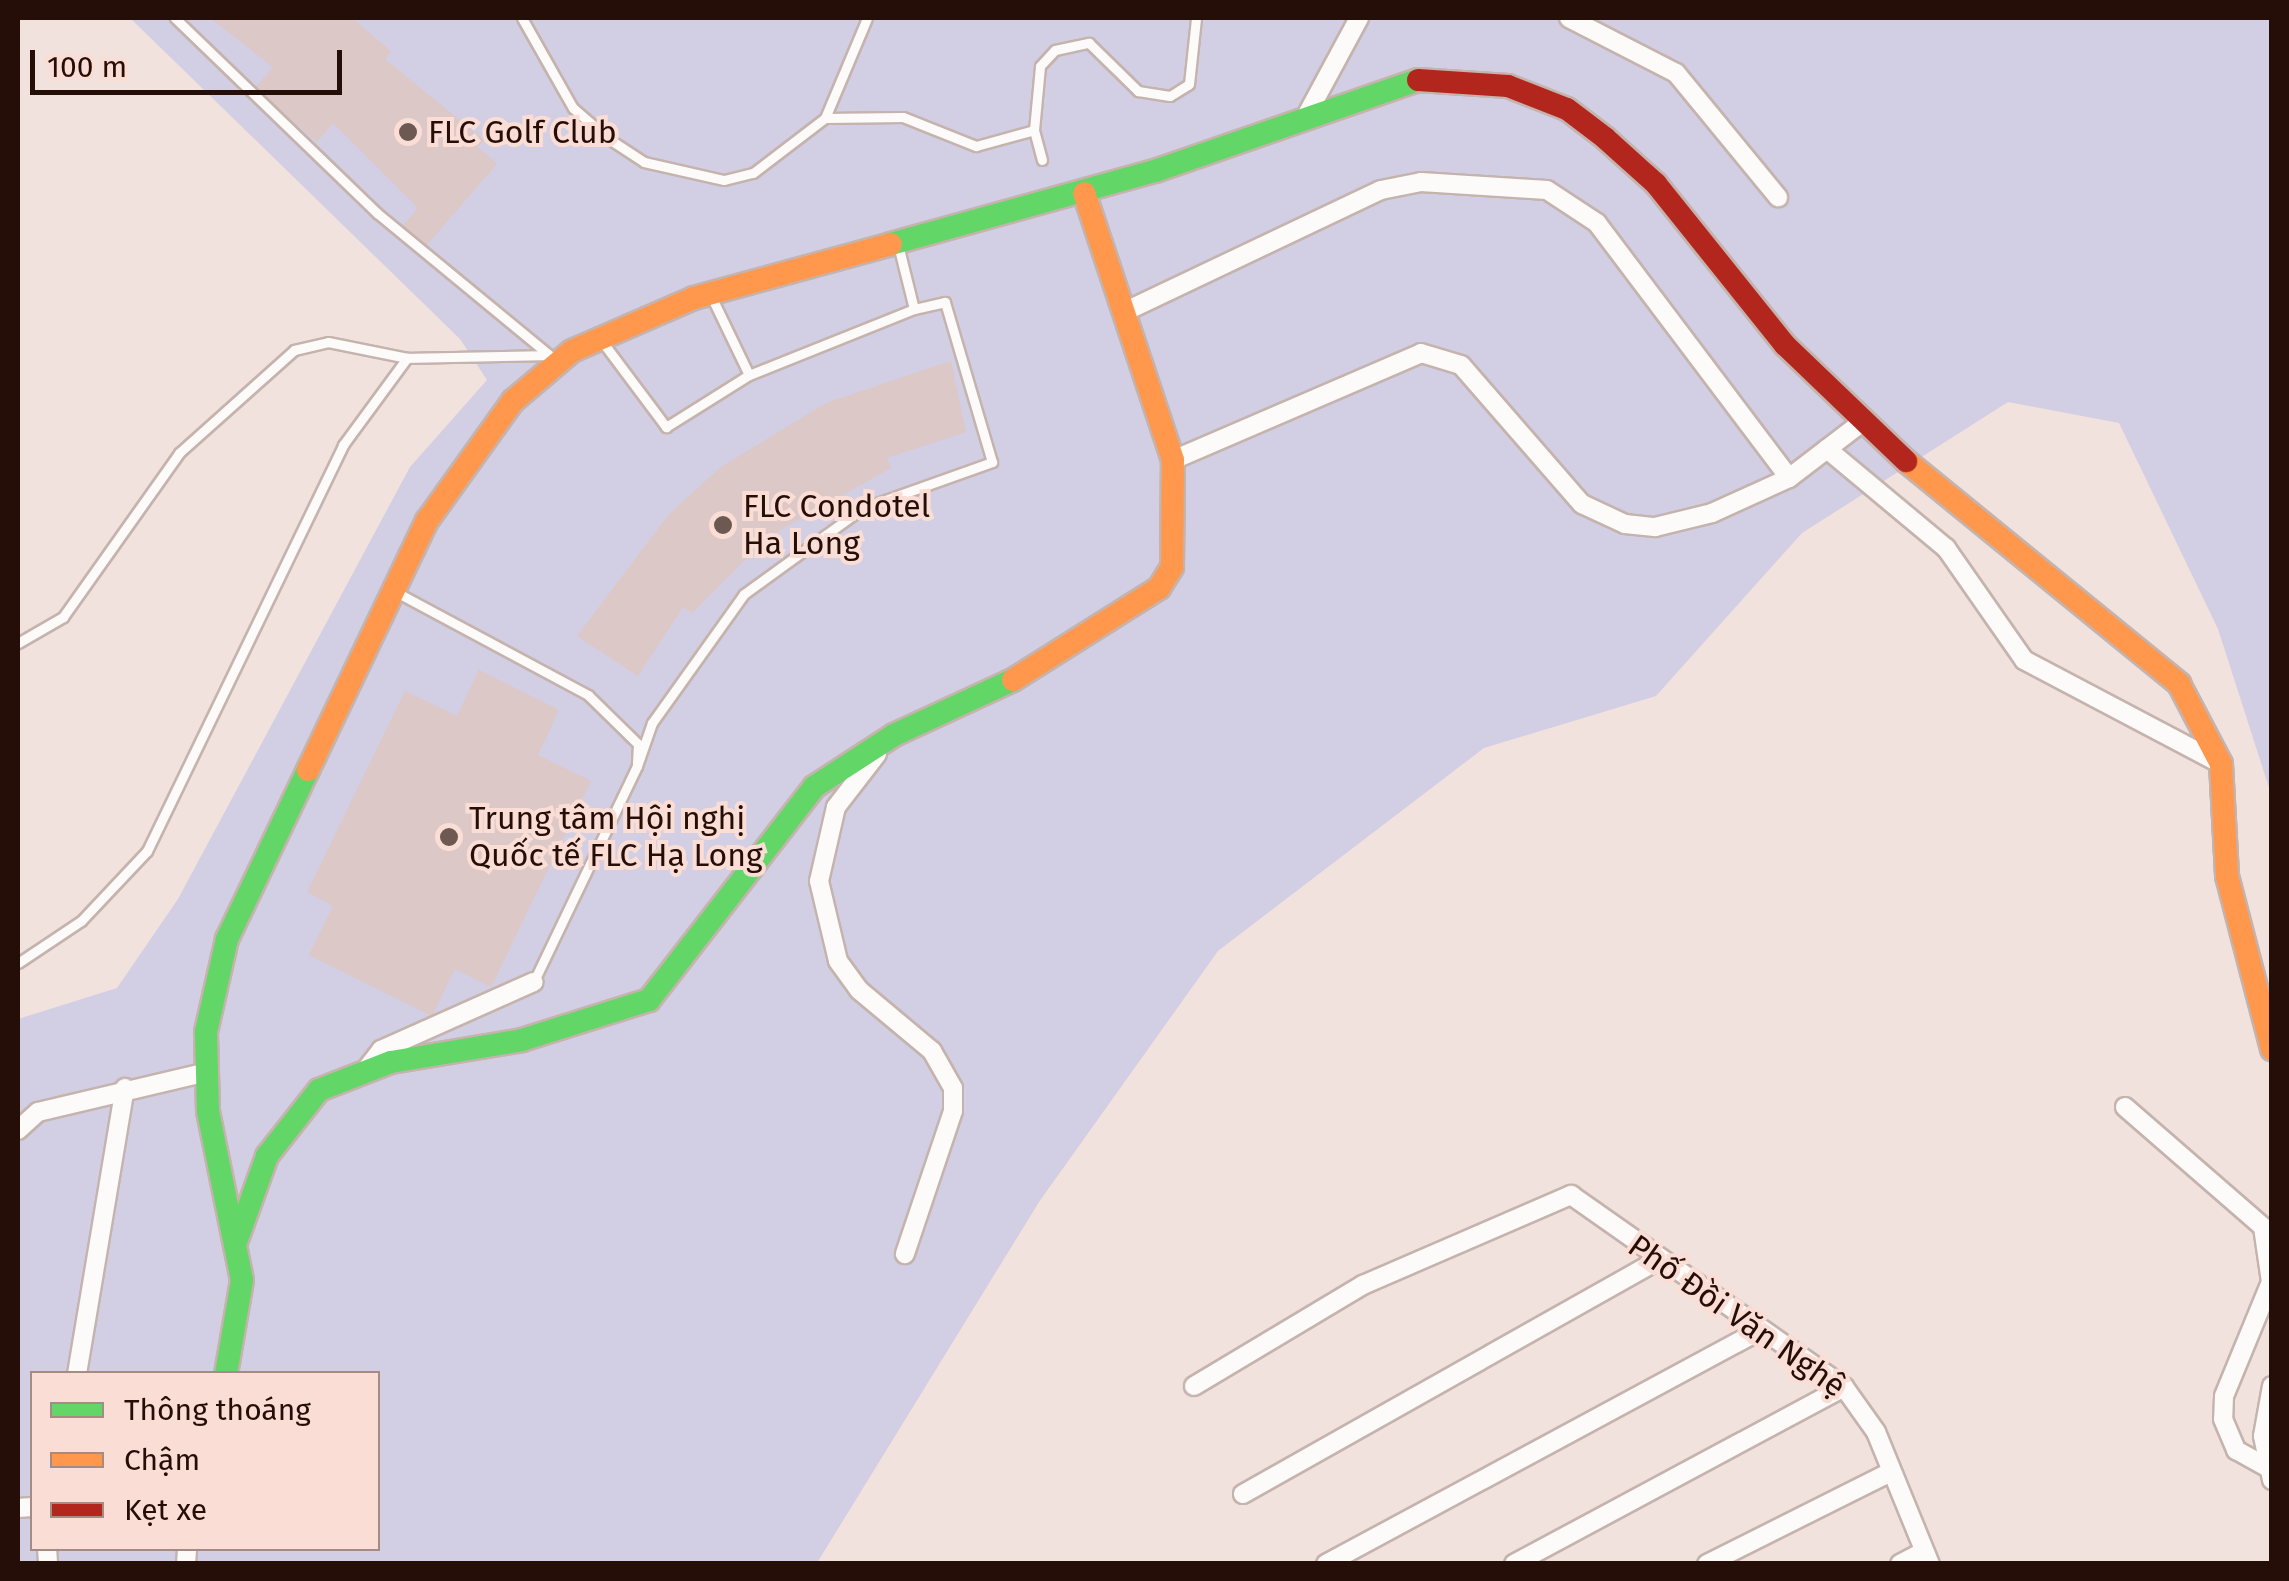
<!DOCTYPE html>
<meta charset="utf-8">
<style>
body{margin:0}
#map{position:relative;width:2289px;height:1581px;overflow:hidden;background:#f2e2de;font-family:"Fira Sans",sans-serif}
div>[style]{position:absolute}
[style*='--x']{left:calc(var(--x)*1px);top:calc(var(--y)*1px);width:calc(var(--w)*1px);rotate:calc(var(--a)*1deg)}
.green>*{inset:0;background:#d2cee3}
.building>*{inset:0;background:#dcc8c6}
.roads{filter:drop-shadow(2px 0 #c5b3ad) drop-shadow(-2px 0 #c5b3ad) drop-shadow(0 2px #c5b3ad) drop-shadow(0 -2px #c5b3ad)}
.lane>*{height:9px;margin:-4.5px;padding:0 4.5px;transform-origin:4.5px;border-radius:4.5px;background:#fdfbfa}
.street>*{height:18px;margin:-9px;padding:0 9px;transform-origin:9px;border-radius:9px;background:#fdfbfa}
.fast>*{height:22px;margin:-11px;padding:0 11px;transform-origin:11px;border-radius:11px;background:#63d668}
.slow>*{height:22px;margin:-11px;padding:0 11px;transform-origin:11px;border-radius:11px;background:#ff974d}
.jam>*{height:22px;margin:-11px;padding:0 11px;transform-origin:11px;border-radius:11px;background:#b3261e}
.dots>*{width:28px;height:28px;translate:-50% -50%;box-sizing:border-box;border:5px solid #faded6;border-radius:50%}
span{translate:-50% -50%;white-space:nowrap;text-align:center;line-height:1.15;-webkit-text-stroke:8px #faded6;paint-order:stroke}
.poi-label{font-size:32px;color:#250e07}
.left{translate:0 -50%;text-align:left}
.street-label{font-size:32px;color:#250e07}
.frame{position:absolute;inset:0;border:20px solid #250e07;pointer-events:none}
.legend{position:absolute;left:30px;top:1371px;width:350px;height:180px;box-sizing:border-box;background:#faded6;border:2px solid #a58b83;margin:0;padding:12px 18px;list-style:none;font-size:30px;color:#250e07}
.legend li{display:flex;align-items:center;gap:20px;height:50px}
.legend b{width:50px;border:2px solid #a58b83}
.scale{position:absolute;left:30px;top:50px;width:312px;height:45px;box-sizing:border-box;border:5px solid #250e07;border-top:0;padding-left:12px;font-size:30px;line-height:35px;white-space:nowrap;color:#250e07;-webkit-text-stroke:8px #faded6;paint-order:stroke}
</style>
<div id="map">
<div class="green">
<div style="clip-path:polygon(evenodd,130px 18px,2271px 18px,2271px 794px,2218px 629px,2119px 423px,2008px 402px,1802px 533px,1656px 696px,1484px 748px,1218px 951px,1039px 1202px,817px 1563px,18px 1563px,18px 1019px,117px 988px,178px 899px,410px 467px,487px 380px,460px 339px,130px 18px,32px 1374px,378px 1374px,378px 1548px,32px 1548px,32px 1374px)"></div>
</div>
<div class="building">
<div style="clip-path:polygon(210px 18px,352px 18px,391px 51px,385px 59px,484px 140px,478px 147px,497px 164px,424px 248px,401px 228px,418px 208px,333px 123px,317px 142px,255px 88px,273px 67px)"></div>
<div style="clip-path:polygon(951px 361px,966px 432px,887px 458px,891px 468px,768px 537px,692px 613px,683px 607px,638px 676px,577px 636px,669px 514px,721px 467px,826px 403px)"></div>
<div style="clip-path:polygon(479px 670px,559px 710px,538px 755px,591px 781px,491px 987px,455px 969px,432px 1016px,309px 955px,333px 906px,307px 892px,405px 691px,457px 716px)"></div>
</div>
<div class="roads">
<div class="lane">
<div style="--x:175;--y:18;--w:281;--a:44"></div>
<div style="--x:377;--y:213;--w:222;--a:39.5"></div>
<div style="--x:522;--y:18;--w:103;--a:60.5"></div>
<div style="--x:573;--y:108;--w:48;--a:40.7"></div>
<div style="--x:609;--y:139;--w:42;--a:33.3"></div>
<div style="--x:644;--y:162;--w:82;--a:12.7"></div>
<div style="--x:724;--y:180;--w:30;--a:-14"></div>
<div style="--x:753;--y:173;--w:91;--a:-37.4"></div>
<div style="--x:825;--y:118;--w:108;--a:-67.2"></div>
<div style="--x:825;--y:118;--w:78;--a:-0.7"></div>
<div style="--x:903;--y:117;--w:79;--a:21.7"></div>
<div style="--x:976;--y:146;--w:60;--a:-15.4"></div>
<div style="--x:1042;--y:160;--w:31;--a:-105"></div>
<div style="--x:1034;--y:130;--w:64;--a:-84.6"></div>
<div style="--x:1040;--y:66;--w:22;--a:-47"></div>
<div style="--x:1055;--y:50;--w:35;--a:-12"></div>
<div style="--x:1089;--y:43;--w:69;--a:44.4"></div>
<div style="--x:1138;--y:91;--w:32;--a:9"></div>
<div style="--x:1170;--y:96;--w:22;--a:-32"></div>
<div style="--x:1189;--y:84;--w:66;--a:-83.9"></div>
<div style="--x:712;--y:298;--w:85;--a:64.3"></div>
<div style="--x:749;--y:375;--w:178;--a:-21.8"></div>
<div style="--x:601;--y:340;--w:109;--a:53.2"></div>
<div style="--x:666;--y:427;--w:98;--a:-32.1"></div>
<div style="--x:396;--y:592;--w:218;--a:28.2"></div>
<div style="--x:588;--y:695;--w:70;--a:44.4"></div>
<div style="--x:638;--y:744;--w:22;--a:93"></div>
<div style="--x:637;--y:766;--w:238;--a:115.6"></div>
<div style="--x:18;--y:643;--w:52;--a:-30"></div>
<div style="--x:63;--y:617;--w:201;--a:-54.7"></div>
<div style="--x:179;--y:453;--w:154;--a:-41.8"></div>
<div style="--x:294;--y:350;--w:35;--a:-13"></div>
<div style="--x:328;--y:342;--w:81;--a:11.4"></div>
<div style="--x:407;--y:358;--w:141;--a:-1.2"></div>
<div style="--x:637;--y:766;--w:46;--a:-70.8"></div>
<div style="--x:652;--y:723;--w:158;--a:-54.5"></div>
<div style="--x:744;--y:594;--w:147;--a:-35.9"></div>
<div style="--x:863;--y:508;--w:137;--a:-19.6"></div>
<div style="--x:992;--y:462;--w:167;--a:-106.4"></div>
<div style="--x:945;--y:302;--w:32;--a:167"></div>
<div style="--x:914;--y:309;--w:66;--a:-104"></div>
<div style="--x:18;--y:963;--w:76;--a:-33.7"></div>
<div style="--x:81;--y:921;--w:96;--a:-46.7"></div>
<div style="--x:147;--y:851;--w:451;--a:-64.2"></div>
<div style="--x:343;--y:445;--w:108;--a:-53.7"></div>
</div>
<div class="street">
<div style="--x:1569;--y:18;--w:120;--a:27.2"></div>
<div style="--x:1676;--y:73;--w:161;--a:50.6"></div>
<div style="--x:1305;--y:118;--w:114;--a:-61.6"></div>
<div style="--x:1124;--y:312;--w:284;--a:-25.4"></div>
<div style="--x:1381;--y:190;--w:41;--a:-11.3"></div>
<div style="--x:1421;--y:182;--w:126;--a:3.6"></div>
<div style="--x:1547;--y:190;--w:60;--a:33.4"></div>
<div style="--x:1597;--y:223;--w:319;--a:53"></div>
<div style="--x:1827;--y:449;--w:155;--a:39.8"></div>
<div style="--x:1946;--y:548;--w:136;--a:55.1"></div>
<div style="--x:2024;--y:660;--w:223;--a:27.8"></div>
<div style="--x:1173;--y:460;--w:270;--a:-23.3"></div>
<div style="--x:1421;--y:353;--w:42;--a:16.7"></div>
<div style="--x:1461;--y:365;--w:184;--a:49"></div>
<div style="--x:1582;--y:504;--w:47;--a:24.9"></div>
<div style="--x:1625;--y:524;--w:30;--a:6"></div>
<div style="--x:1655;--y:527;--w:59;--a:-13.8"></div>
<div style="--x:1712;--y:513;--w:85;--a:-24.4"></div>
<div style="--x:1789;--y:478;--w:91;--a:-37.4"></div>
<div style="--x:877;--y:754;--w:67;--a:127.7"></div>
<div style="--x:836;--y:807;--w:76;--a:102.9"></div>
<div style="--x:819;--y:881;--w:82;--a:76.6"></div>
<div style="--x:838;--y:961;--w:36;--a:54"></div>
<div style="--x:859;--y:990;--w:95;--a:39.9"></div>
<div style="--x:932;--y:1051;--w:43;--a:60.4"></div>
<div style="--x:953;--y:1088;--w:23;--a:90"></div>
<div style="--x:953;--y:1111;--w:151;--a:108.6"></div>
<div style="--x:364;--y:1072;--w:28;--a:-52"></div>
<div style="--x:381;--y:1050;--w:167;--a:-24"></div>
<div style="--x:2125;--y:1107;--w:183;--a:41"></div>
<div style="--x:2263;--y:1227;--w:56;--a:81.7"></div>
<div style="--x:2271;--y:1282;--w:123;--a:112.4"></div>
<div style="--x:2224;--y:1396;--w:23;--a:92"></div>
<div style="--x:2223;--y:1419;--w:34;--a:67"></div>
<div style="--x:2236;--y:1450;--w:37;--a:29"></div>
<div style="--x:18;--y:1130;--w:27;--a:-42"></div>
<div style="--x:38;--y:1112;--w:174;--a:-13.3"></div>
<div style="--x:77;--y:1374;--w:290;--a:-80.5"></div>
<div style="--x:1194;--y:1386;--w:197;--a:-30.9"></div>
<div style="--x:1363;--y:1285;--w:227;--a:-23.4"></div>
<div style="--x:1571;--y:1195;--w:334;--a:35.1"></div>
<div style="--x:1844;--y:1387;--w:55;--a:54.6"></div>
<div style="--x:1876;--y:1432;--w:143;--a:67.8"></div>
<div style="--x:2272;--y:1386;--w:51;--a:100.2"></div>
<div style="--x:2263;--y:1436;--w:45;--a:78.4"></div>
<div style="--x:1243;--y:1494;--w:474;--a:-29.4"></div>
<div style="--x:18;--y:1508;--w:14;--a:-4"></div>
<div style="--x:47;--y:1548;--w:16;--a:86"></div>
<div style="--x:186;--y:1564;--w:16;--a:-86"></div>
<div style="--x:1326;--y:1564;--w:493;--a:-28.3"></div>
<div style="--x:1514;--y:1564;--w:374;--a:-28.2"></div>
<div style="--x:1707;--y:1564;--w:203;--a:-26.6"></div>
<div style="--x:1900;--y:1564;--w:27;--a:-28"></div>
</div>
<div class="fast">
<div style="--x:891;--y:244;--w:274;--a:-15.5"></div>
<div style="--x:1155;--y:171;--w:278;--a:-19.1"></div>
<div style="--x:235;--y:1245;--w:95;--a:-70.2"></div>
<div style="--x:267;--y:1156;--w:84;--a:-51.8"></div>
<div style="--x:319;--y:1090;--w:77;--a:-21.3"></div>
<div style="--x:391;--y:1062;--w:133;--a:-9.5"></div>
<div style="--x:522;--y:1040;--w:133;--a:-17.5"></div>
<div style="--x:649;--y:1000;--w:269;--a:-52.2"></div>
<div style="--x:814;--y:787;--w:95;--a:-33"></div>
<div style="--x:894;--y:735;--w:131;--a:-24.8"></div>
<div style="--x:226;--y:1374;--w:95;--a:-80.3"></div>
<div style="--x:242;--y:1280;--w:172;--a:-101.4"></div>
<div style="--x:208;--y:1111;--w:79;--a:-91.5"></div>
<div style="--x:206;--y:1032;--w:95;--a:-77.3"></div>
<div style="--x:227;--y:939;--w:187;--a:-64.4"></div>
</div>
<div class="slow">
<div style="--x:1906;--y:461;--w:353;--a:39.2"></div>
<div style="--x:2179;--y:684;--w:90;--a:62.3"></div>
<div style="--x:2221;--y:764;--w:112;--a:86.9"></div>
<div style="--x:2227;--y:876;--w:179;--a:75.4"></div>
<div style="--x:1013;--y:680;--w:173;--a:-32.2"></div>
<div style="--x:1159;--y:588;--w:25;--a:-58"></div>
<div style="--x:1172;--y:567;--w:107;--a:-89.5"></div>
<div style="--x:1173;--y:460;--w:281;--a:-108.4"></div>
<div style="--x:308;--y:770;--w:276;--a:-64.5"></div>
<div style="--x:427;--y:521;--w:148;--a:-54.4"></div>
<div style="--x:513;--y:401;--w:77;--a:-40.3"></div>
<div style="--x:572;--y:351;--w:133;--a:-23.5"></div>
<div style="--x:694;--y:298;--w:204;--a:-15.3"></div>
</div>
<div class="jam">
<div style="--x:1418;--y:80;--w:90;--a:3.8"></div>
<div style="--x:1508;--y:86;--w:63;--a:21.3"></div>
<div style="--x:1567;--y:109;--w:48;--a:37.3"></div>
<div style="--x:1605;--y:138;--w:69;--a:42"></div>
<div style="--x:1656;--y:184;--w:206;--a:51.3"></div>
<div style="--x:1785;--y:345;--w:168;--a:43.8"></div>
</div>
</div>
<div class="dots">
<div style="left:408px;top:132px;background:#6d5852"></div>
<div style="left:723px;top:525px;background:#6d5852"></div>
<div style="left:449px;top:837px;background:#6d5852"></div>
</div>
<div class="poi-label">
<span class="left" style="left:428px;top:132px">FLC Golf Club</span>
<span class="left" style="left:743px;top:525px">FLC Condotel<br>Ha Long</span>
<span class="left" style="left:469px;top:837px">Trung tâm Hội nghị<br>Quốc tế FLC Hạ Long</span>
</div>
<div class="street-label">
<span style="left:1737px;top:1316px;rotate:35deg">Phố Đồi Văn Nghệ</span>
</div>
<div class="frame"></div>
<ul class="legend">
<li><b style="height:12px;background:#63d668"></b>Thông thoáng</li>
<li><b style="height:12px;background:#ff974d"></b>Chậm</li>
<li><b style="height:12px;background:#b3261e"></b>Kẹt xe</li>
</ul>
<div class="scale">100 m</div>
</div>
